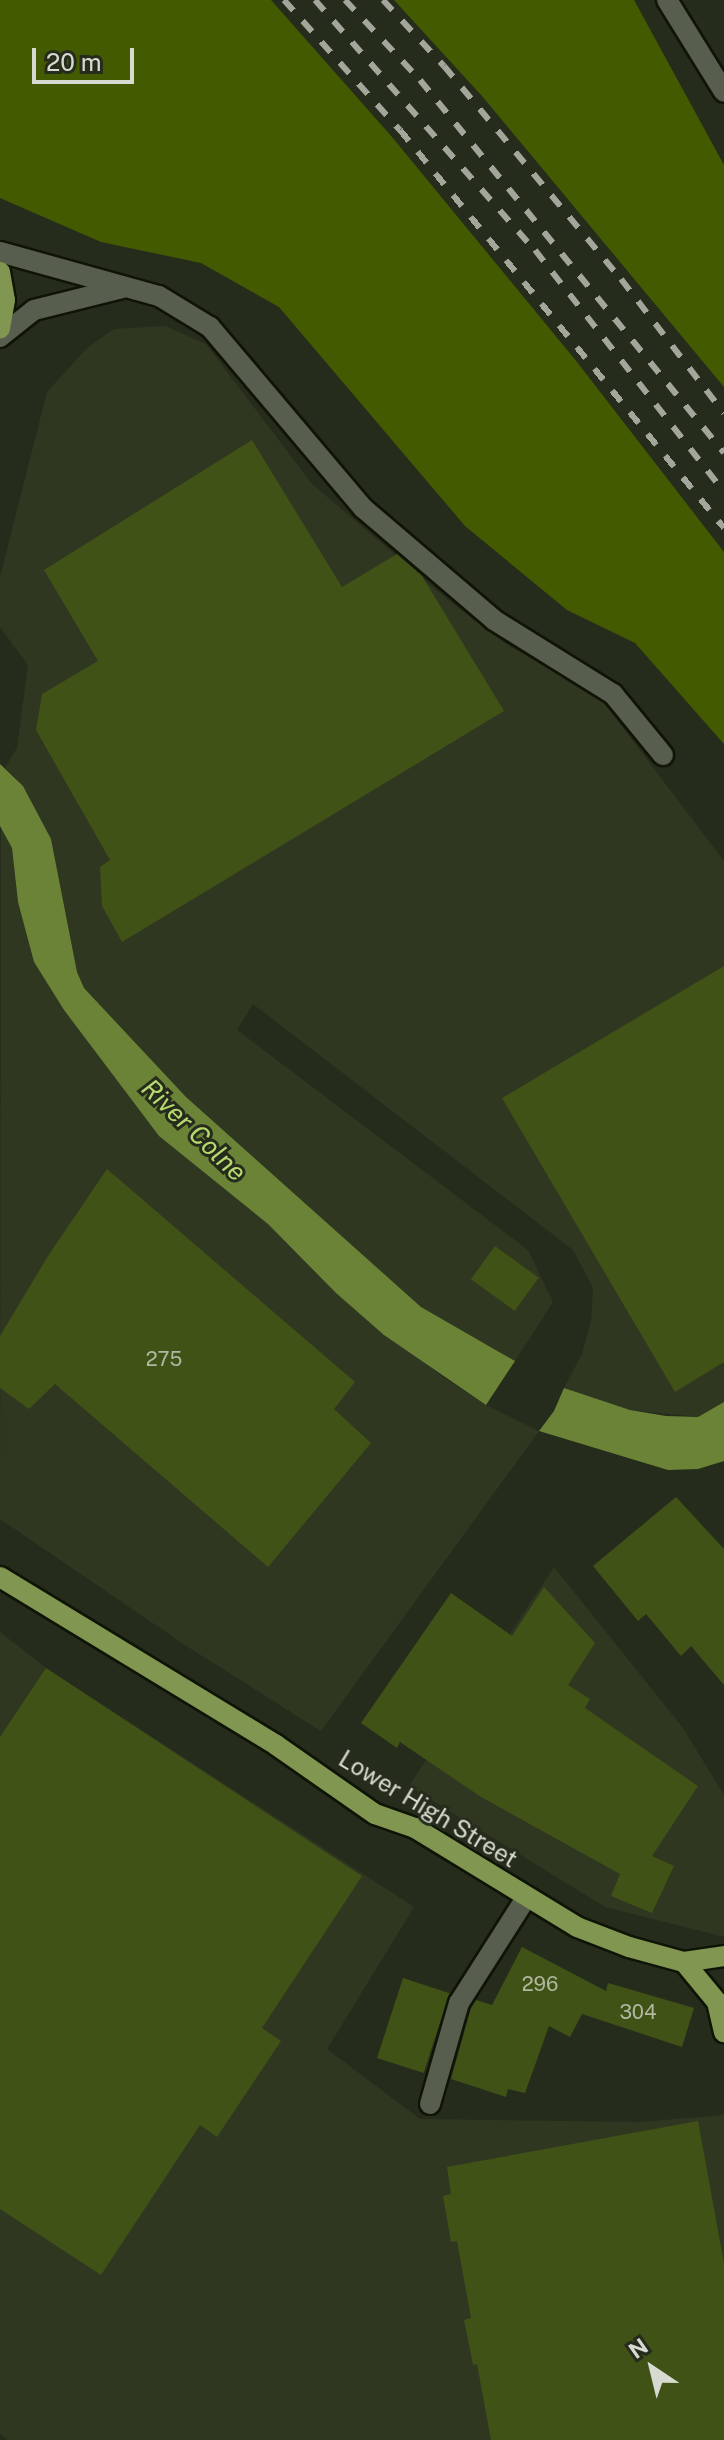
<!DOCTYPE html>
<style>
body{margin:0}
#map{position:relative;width:724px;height:2440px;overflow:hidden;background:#262c1c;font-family:"Public Sans",sans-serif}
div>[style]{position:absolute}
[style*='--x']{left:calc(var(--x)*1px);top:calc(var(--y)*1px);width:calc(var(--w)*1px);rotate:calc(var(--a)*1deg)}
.built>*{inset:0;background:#2f3721}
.forest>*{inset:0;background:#445a01}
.water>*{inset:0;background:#6b8336}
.building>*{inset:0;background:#405216;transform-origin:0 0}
.roads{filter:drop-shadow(2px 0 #0f1406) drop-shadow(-2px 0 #0f1406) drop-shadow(0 2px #0f1406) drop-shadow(0 -2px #0f1406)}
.minor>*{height:20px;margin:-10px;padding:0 10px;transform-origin:10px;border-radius:10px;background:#575e4d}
.primary>*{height:20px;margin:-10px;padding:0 10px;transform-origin:10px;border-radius:10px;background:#809651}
.rail>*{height:6px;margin-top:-3px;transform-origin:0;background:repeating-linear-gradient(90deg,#a3a79b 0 14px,transparent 0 28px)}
span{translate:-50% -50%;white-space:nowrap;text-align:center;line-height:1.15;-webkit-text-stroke:6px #262c1c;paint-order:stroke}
.number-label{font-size:20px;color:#b1b8a2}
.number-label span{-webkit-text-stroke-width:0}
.street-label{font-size:24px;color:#d7dad1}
.water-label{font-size:26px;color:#b6d86f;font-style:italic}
.north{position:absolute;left:612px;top:2328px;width:80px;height:80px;-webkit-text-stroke:6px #262c1c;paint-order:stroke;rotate:325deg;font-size:22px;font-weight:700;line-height:32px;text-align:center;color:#d7dad1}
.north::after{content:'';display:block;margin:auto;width:28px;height:36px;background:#d7dad1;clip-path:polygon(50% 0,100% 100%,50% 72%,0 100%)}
.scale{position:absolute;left:32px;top:48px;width:102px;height:36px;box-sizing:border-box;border:4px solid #d7dad1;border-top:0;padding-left:10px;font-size:24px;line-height:28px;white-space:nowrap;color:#d7dad1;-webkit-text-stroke:6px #262c1c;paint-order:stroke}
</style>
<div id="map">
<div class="built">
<div style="clip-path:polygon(165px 326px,206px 344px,312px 484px,448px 600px,509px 646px,598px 695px,724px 861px,724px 1402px,698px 1417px,630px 1410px,564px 1388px,582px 1354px,591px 1321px,593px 1288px,573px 1250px,253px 1004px,237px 1030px,528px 1250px,553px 1302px,515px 1361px,421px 1307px,186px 1097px,84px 988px,77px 972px,51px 839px,23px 786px,5px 768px,17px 748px,28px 665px,0 627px,0 577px,47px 392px,87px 348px,114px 329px)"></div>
<div style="clip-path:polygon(1px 828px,12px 848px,18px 902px,34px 962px,64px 1010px,159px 1136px,268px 1224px,336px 1293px,443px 1377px,486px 1405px,539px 1431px,321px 1731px,188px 1647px,0 1519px)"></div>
<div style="clip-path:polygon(554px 1567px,683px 1728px,724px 1795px,724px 1937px,605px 1907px,409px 1786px)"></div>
<div style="clip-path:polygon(0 1632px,46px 1668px,414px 1907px,327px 2049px,420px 2119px,640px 2122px,724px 2115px,724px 2440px,8px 2440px,0 2434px)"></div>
</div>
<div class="forest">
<div style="clip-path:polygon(0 0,271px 0,392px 137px,577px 362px,724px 552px,724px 744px,635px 643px,567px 610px,465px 526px,279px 307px,201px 263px,101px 242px,0 198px)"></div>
<div style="clip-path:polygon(394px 0,634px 0,724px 165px,724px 387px,482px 96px)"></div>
</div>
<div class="water">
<div style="clip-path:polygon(0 764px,23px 786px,51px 839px,77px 972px,84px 988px,186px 1097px,421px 1307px,515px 1361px,486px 1405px,384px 1335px,336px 1293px,268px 1224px,159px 1136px,64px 1010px,34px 962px,18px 902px,12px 848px,0 826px)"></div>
<div style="clip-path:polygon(564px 1388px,630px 1410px,666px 1416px,698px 1417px,724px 1402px,724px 1461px,698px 1469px,668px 1470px,539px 1431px,554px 1411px)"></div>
</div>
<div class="building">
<div style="clip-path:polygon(252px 440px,342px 587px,397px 554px,422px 576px,504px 711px,122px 942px,102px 906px,100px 867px,110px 860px,36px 730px,42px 694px,98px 661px,44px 570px)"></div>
<div style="clip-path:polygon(724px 966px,724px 1362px,675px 1392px,502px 1098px)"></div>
<div style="clip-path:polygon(107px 1169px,355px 1382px,334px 1409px,371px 1443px,268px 1567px,55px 1384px,29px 1409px,0 1388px,0 1336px,48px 1256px)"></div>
<div style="left:495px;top:1246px;width:54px;height:41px;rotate:36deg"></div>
<div style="clip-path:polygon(676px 1497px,724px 1549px,724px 1685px,691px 1646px,681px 1656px,646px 1614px,638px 1621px,593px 1566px)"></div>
<div style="clip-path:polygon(544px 1587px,595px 1643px,568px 1685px,590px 1699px,585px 1708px,698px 1786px,652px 1856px,674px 1866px,652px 1913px,611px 1896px,620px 1874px,481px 1797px,400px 1742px,397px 1748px,361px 1723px,451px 1593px,512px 1636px)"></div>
<div style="clip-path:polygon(46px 1668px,362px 1876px,262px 2028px,281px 2041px,217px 2137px,200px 2125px,101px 2275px,0 2209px,0 1737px)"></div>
<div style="clip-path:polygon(522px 1947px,606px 1991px,608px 1983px,694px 2008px,682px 2047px,582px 2014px,570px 2037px,549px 2026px,525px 2093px,508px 2089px,506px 2097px,451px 2079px,471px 2008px,476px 2000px,492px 2005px)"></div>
<div style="left:403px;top:1978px;width:49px;height:84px;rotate:18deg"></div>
<div style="clip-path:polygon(698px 2121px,724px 2263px,724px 2440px,491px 2440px,477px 2364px,473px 2365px,464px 2320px,471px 2318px,457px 2241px,451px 2242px,443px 2196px,451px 2194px,447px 2167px)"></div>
</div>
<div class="roads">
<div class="minor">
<div style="--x:667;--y:0;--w:108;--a:58.2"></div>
<div style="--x:0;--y:252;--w:165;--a:15.5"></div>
<div style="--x:159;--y:296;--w:60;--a:31.3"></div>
<div style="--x:210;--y:327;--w:237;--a:49.8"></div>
<div style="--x:363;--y:508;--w:172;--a:40.5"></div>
<div style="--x:494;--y:620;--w:140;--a:31.9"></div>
<div style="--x:613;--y:694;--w:79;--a:50.7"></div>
<div style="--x:0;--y:337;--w:43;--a:-38.5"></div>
<div style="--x:34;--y:310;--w:91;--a:-14"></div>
<div style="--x:430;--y:2104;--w:105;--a:-74"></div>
<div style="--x:459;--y:2003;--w:125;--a:-57.5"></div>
</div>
<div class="primary">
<div style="--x:0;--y:272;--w:28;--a:80"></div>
<div style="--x:5;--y:300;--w:29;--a:100"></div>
<div style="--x:0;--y:1577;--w:323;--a:31.3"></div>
<div style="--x:276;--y:1745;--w:121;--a:34.9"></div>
<div style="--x:375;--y:1814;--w:42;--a:19.3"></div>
<div style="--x:415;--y:1828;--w:190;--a:31.4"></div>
<div style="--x:577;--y:1927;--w:56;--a:21"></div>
<div style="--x:629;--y:1947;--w:57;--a:15.3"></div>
<div style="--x:684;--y:1962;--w:40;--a:-8.5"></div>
<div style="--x:684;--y:1962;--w:52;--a:50.5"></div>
<div style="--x:717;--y:2002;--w:31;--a:77"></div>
</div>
</div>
<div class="rail">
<div style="--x:284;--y:0;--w:174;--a:48.3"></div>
<div style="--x:400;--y:130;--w:513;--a:50.85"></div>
<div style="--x:315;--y:0;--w:333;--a:48.7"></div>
<div style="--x:535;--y:250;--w:307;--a:52"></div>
<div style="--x:345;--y:0;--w:110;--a:46.8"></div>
<div style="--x:420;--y:80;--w:481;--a:50.8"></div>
<div style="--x:383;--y:0;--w:90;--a:47.3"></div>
<div style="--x:444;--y:66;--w:277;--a:50.3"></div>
<div style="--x:621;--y:279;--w:169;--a:52.5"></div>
</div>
<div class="number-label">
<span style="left:164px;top:1359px">275</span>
<span style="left:540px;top:1984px">296</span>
<span style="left:638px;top:2012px">304</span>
</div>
<div class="street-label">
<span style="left:428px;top:1809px;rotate:31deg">Lower High Street</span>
</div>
<div class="water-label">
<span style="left:194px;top:1130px;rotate:44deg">River Colne</span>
</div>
<div class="north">N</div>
<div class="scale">20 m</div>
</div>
